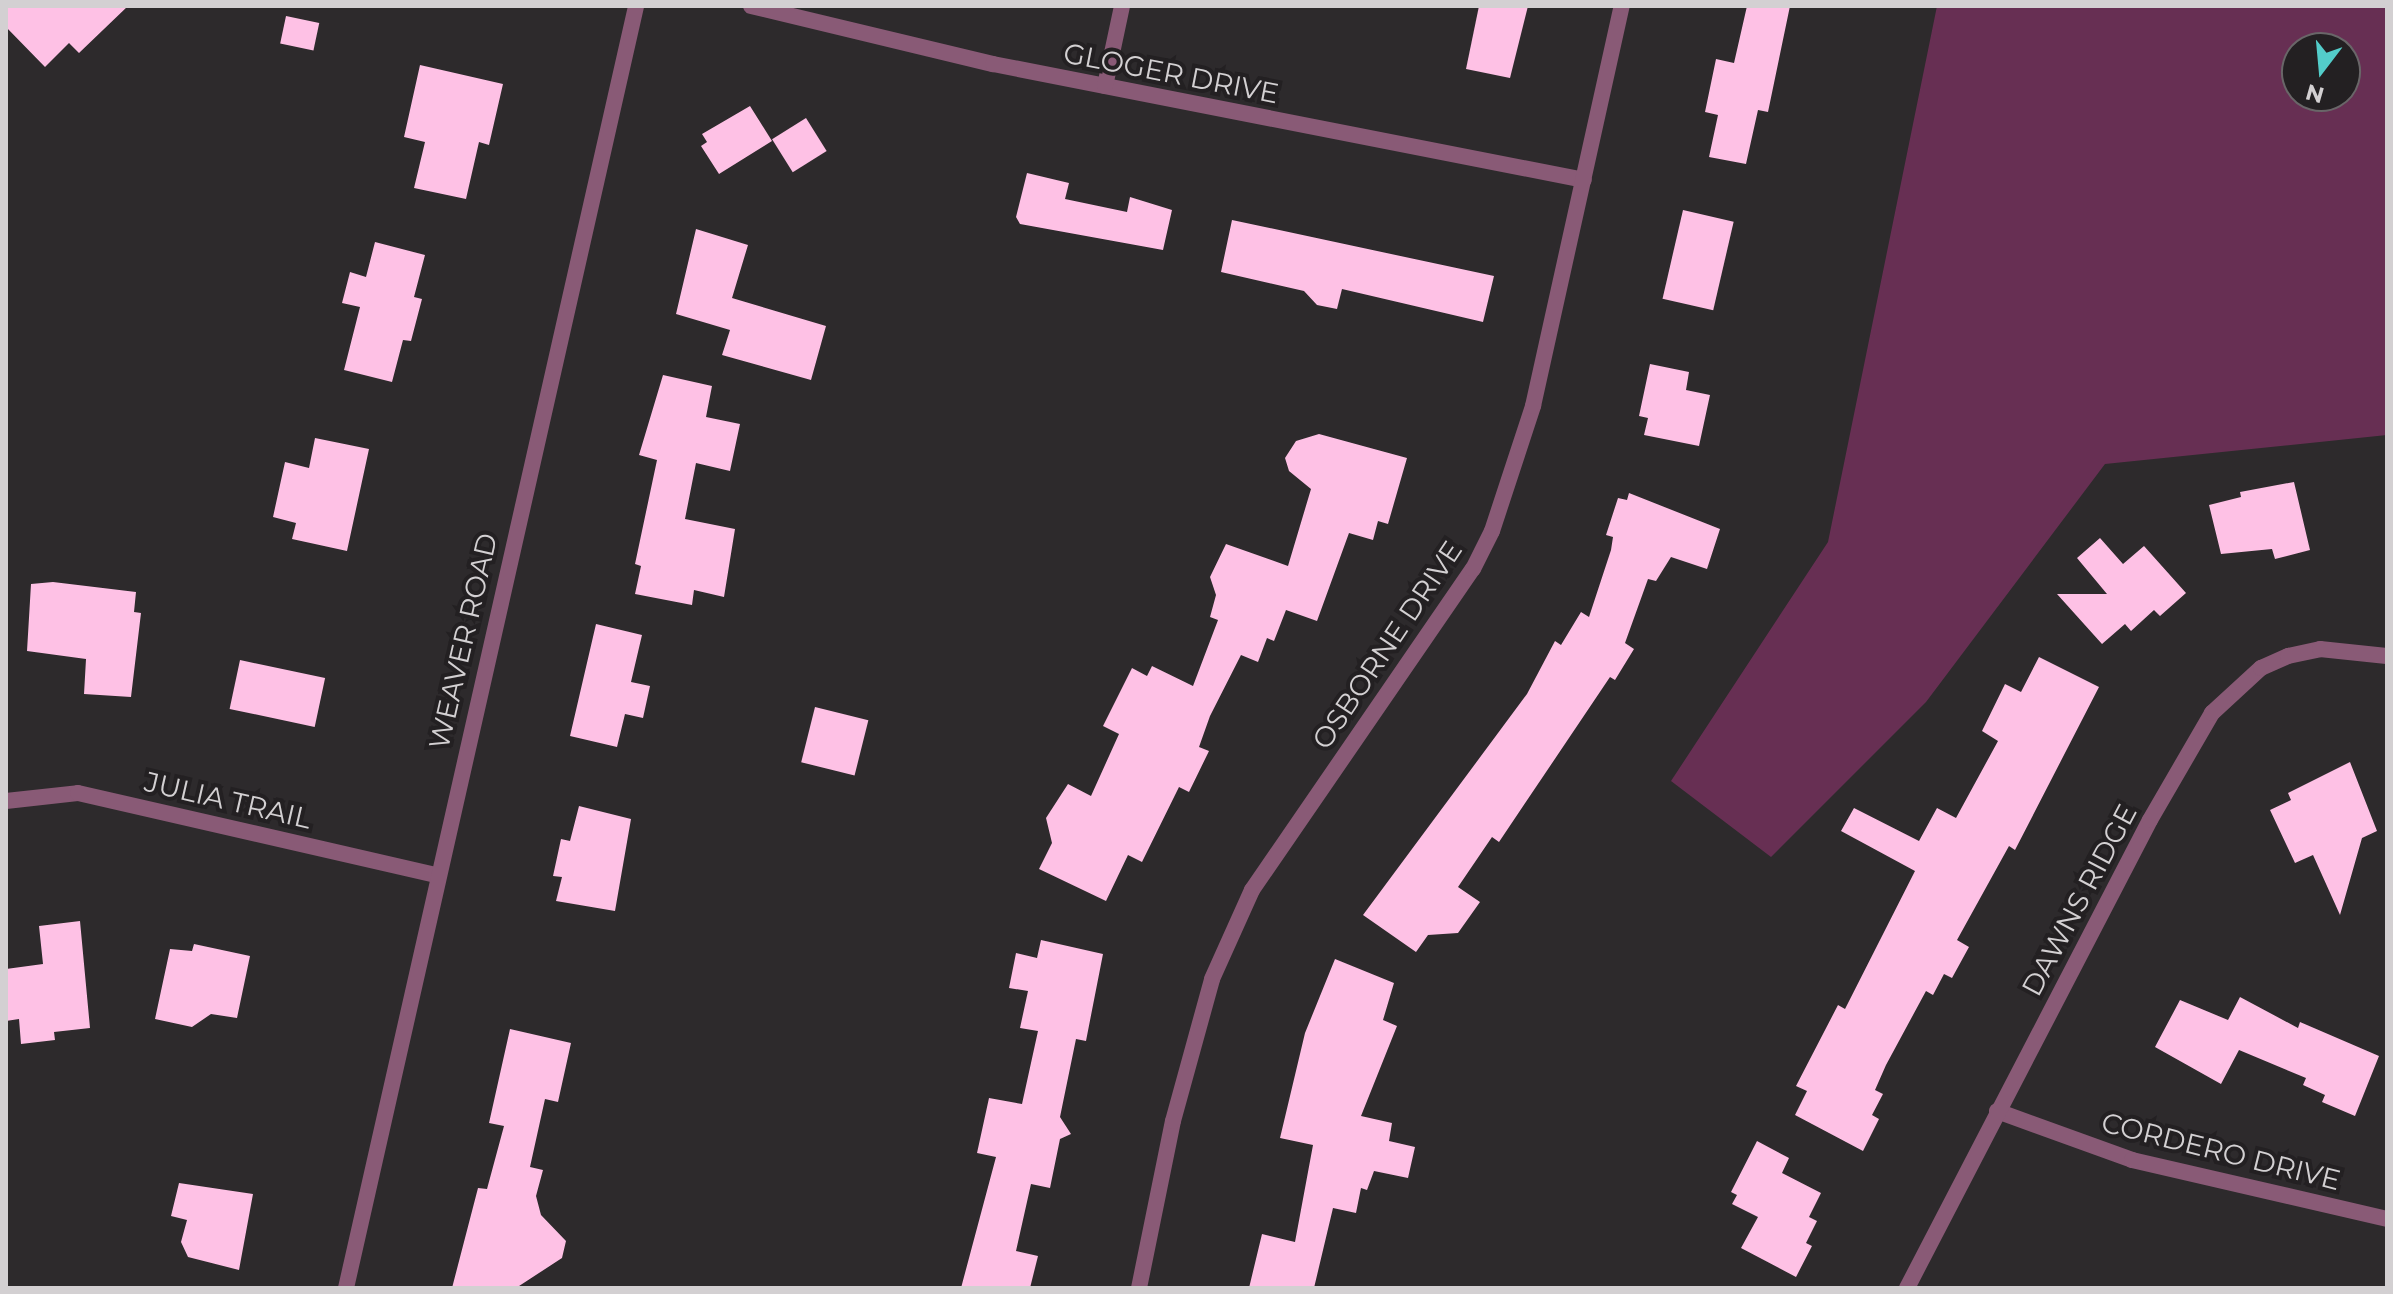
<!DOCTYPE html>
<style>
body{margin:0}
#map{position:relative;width:2393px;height:1294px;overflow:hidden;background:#2d2a2c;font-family:Montserrat,sans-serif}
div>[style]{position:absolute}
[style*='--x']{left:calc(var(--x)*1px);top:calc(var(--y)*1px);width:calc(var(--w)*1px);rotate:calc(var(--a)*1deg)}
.green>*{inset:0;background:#672f53}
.building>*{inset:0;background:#fec1e5;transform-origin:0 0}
.street>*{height:16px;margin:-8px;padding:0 8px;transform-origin:8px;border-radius:8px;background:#895a76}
span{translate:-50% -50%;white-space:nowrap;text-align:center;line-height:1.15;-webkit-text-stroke:8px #232022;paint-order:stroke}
.street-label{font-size:28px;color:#d3d0d2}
.frame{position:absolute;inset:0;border:8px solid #d3d0d2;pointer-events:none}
.north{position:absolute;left:2281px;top:32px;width:80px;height:80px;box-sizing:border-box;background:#232022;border:2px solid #696668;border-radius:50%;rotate:196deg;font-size:22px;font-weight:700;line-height:32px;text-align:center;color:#d3d0d2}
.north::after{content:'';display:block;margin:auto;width:28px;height:36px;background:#53cdca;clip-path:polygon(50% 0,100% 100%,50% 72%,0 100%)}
</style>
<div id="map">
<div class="green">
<div style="clip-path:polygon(evenodd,1937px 6px,2387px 6px,2387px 435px,2105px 464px,1926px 702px,1771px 857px,1671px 781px,1828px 542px,1937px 6px,2297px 48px,2345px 48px,2345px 96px,2297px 96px,2297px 48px)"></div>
</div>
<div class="building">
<div style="clip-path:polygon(6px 6px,128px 6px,79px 53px,69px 43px,45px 67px,6px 27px)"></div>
<div style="clip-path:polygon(1479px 6px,1528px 6px,1510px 78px,1466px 69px)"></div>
<div style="clip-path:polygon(1747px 6px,1790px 6px,1768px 112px,1758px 110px,1746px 164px,1709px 157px,1718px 115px,1705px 112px,1716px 59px,1734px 63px)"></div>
<div style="left:286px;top:16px;width:34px;height:28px;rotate:12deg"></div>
<div style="clip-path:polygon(420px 65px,503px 84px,489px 145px,479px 142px,466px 199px,414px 188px,425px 142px,404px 137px)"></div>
<div style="clip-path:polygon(750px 106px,772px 141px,719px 174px,701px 146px,707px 142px,702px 134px)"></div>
<div style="left:806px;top:118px;width:39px;height:40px;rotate:58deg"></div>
<div style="clip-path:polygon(1027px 173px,1069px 183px,1065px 199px,1127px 212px,1130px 197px,1172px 210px,1163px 250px,1020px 224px,1016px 217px)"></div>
<div style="left:1683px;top:210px;width:52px;height:91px;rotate:13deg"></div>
<div style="clip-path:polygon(1232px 220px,1494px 276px,1483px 322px,1342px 289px,1337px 309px,1317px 305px,1304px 291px,1221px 272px)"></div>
<div style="clip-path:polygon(696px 229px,748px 245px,732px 298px,826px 326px,811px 380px,722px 355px,730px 330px,676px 314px)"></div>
<div style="clip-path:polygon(375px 242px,425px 255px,414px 297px,422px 299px,411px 341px,403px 340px,392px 382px,344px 370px,360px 307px,342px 303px,350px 272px,366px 277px)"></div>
<div style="clip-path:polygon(1650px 364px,1689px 372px,1686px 390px,1710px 395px,1699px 446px,1644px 435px,1648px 418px,1639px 416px)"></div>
<div style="clip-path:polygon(663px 375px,712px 386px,706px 417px,740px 424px,730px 471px,696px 463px,685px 519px,735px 529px,724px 597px,694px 590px,692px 605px,635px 594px,641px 566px,635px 564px,657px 460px,639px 455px)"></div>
<div style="clip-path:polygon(1319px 434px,1407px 458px,1388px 524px,1378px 521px,1373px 540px,1349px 533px,1317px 621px,1286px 610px,1274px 641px,1267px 638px,1258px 662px,1241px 655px,1210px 716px,1199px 747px,1209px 751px,1189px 792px,1179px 787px,1142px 862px,1128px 855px,1106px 901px,1039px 869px,1052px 843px,1046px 818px,1068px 784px,1091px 796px,1119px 734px,1103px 726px,1132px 668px,1147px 676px,1152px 666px,1193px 686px,1218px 620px,1210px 617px,1216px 595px,1210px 577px,1226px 544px,1288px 566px,1311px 489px,1289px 471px,1285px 458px,1296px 441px)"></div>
<div style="clip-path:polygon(315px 438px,369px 449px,347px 551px,292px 539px,296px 523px,273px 517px,285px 462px,309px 468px)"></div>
<div style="clip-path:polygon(2294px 482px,2310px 550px,2275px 559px,2272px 549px,2221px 554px,2209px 505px,2241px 497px,2240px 492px)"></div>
<div style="clip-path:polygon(1629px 493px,1720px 529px,1707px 569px,1671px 557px,1656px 581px,1648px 579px,1625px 643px,1634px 649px,1615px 680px,1610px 677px,1499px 842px,1492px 837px,1458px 887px,1480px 902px,1458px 933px,1428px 935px,1416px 952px,1363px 915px,1527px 694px,1555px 641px,1561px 645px,1581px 612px,1589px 617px,1611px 550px,1613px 537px,1606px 535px,1618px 498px,1627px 500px)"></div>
<div style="clip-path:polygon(2100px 538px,2123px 564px,2144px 546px,2186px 593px,2160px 616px,2154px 610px,2131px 631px,2125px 624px,2102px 644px,2057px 594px,2107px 594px,2077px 558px)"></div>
<div style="clip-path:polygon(53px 582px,136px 592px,134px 612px,141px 613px,131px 697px,84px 694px,86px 659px,27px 651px,31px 584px)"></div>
<div style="clip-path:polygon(596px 624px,642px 635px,631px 682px,650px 686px,643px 718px,625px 714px,617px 747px,570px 736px)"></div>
<div style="clip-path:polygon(2039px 657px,2099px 687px,2015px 850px,2009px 846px,1957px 940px,1969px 947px,1952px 978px,1944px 974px,1933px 995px,1926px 991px,1886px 1065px,1875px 1090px,1883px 1094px,1872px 1115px,1879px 1119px,1863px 1151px,1795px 1115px,1807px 1091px,1796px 1086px,1838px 1005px,1845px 1009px,1915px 871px,1841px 831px,1854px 808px,1919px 841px,1937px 808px,1956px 818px,1998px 741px,1982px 731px,2005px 684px,2021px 692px)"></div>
<div style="left:240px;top:660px;width:87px;height:50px;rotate:12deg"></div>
<div style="left:815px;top:707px;width:55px;height:57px;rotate:14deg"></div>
<div style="clip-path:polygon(2350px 762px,2377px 831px,2362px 838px,2340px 915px,2313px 855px,2295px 863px,2270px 810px,2291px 800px,2288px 793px)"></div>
<div style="clip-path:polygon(579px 806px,631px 819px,615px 911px,556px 901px,562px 877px,553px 876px,561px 839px,570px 841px)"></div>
<div style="clip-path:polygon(80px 921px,90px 1028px,54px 1032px,55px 1040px,21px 1044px,19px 1019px,6px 1021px,6px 969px,43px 964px,39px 926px)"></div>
<div style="clip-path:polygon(1041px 940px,1103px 954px,1086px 1041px,1076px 1039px,1060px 1117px,1071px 1134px,1060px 1139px,1050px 1188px,1031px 1184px,1016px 1251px,1038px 1256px,1030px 1288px,961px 1288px,996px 1157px,977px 1153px,989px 1098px,1022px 1104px,1038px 1031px,1020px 1028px,1028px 991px,1009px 988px,1016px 953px,1037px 958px)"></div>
<div style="clip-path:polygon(194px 944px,250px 956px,237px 1018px,211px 1014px,192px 1027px,155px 1019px,170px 949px,192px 951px)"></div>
<div style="clip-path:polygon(1335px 959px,1394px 983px,1383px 1020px,1397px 1026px,1361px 1116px,1392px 1123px,1389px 1141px,1415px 1147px,1408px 1178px,1374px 1171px,1367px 1190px,1361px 1188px,1356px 1213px,1333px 1208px,1314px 1288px,1249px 1288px,1262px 1234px,1295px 1242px,1313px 1145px,1280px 1138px,1305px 1033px)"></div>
<div style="clip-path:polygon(2240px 997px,2298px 1028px,2300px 1022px,2379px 1056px,2355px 1116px,2322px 1102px,2325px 1095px,2303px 1085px,2306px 1078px,2239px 1050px,2221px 1084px,2155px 1047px,2180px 1000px,2228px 1020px)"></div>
<div style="clip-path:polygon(510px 1029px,571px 1043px,558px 1102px,545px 1099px,530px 1167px,543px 1170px,536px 1196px,541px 1215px,566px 1241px,562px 1258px,516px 1288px,452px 1288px,478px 1188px,487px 1189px,504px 1126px,489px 1123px)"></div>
<div style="clip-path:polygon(1757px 1141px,1789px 1158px,1782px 1173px,1821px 1193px,1809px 1217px,1817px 1221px,1806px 1243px,1812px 1246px,1796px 1277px,1741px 1248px,1758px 1217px,1732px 1204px,1737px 1195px,1731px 1192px)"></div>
<div style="clip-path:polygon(179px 1183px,253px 1194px,239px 1270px,188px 1257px,181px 1242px,187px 1220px,171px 1216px)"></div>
</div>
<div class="street">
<div style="--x:751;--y:6;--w:249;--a:13.5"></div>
<div style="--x:993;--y:64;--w:602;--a:11.1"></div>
<div style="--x:1105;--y:86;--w:82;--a:-78"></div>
<div style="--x:6;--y:801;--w:72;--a:-6.3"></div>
<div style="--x:78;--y:793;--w:367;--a:12.9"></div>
<div style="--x:1997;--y:1111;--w:144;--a:19.9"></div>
<div style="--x:2132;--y:1160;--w:262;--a:13"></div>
<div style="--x:346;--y:1288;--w:1314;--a:-77.25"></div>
<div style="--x:1139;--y:1288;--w:170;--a:-78.5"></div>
<div style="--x:1173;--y:1121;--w:147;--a:-74.6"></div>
<div style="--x:1212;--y:979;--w:98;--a:-65.8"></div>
<div style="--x:1252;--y:890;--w:390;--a:-55.5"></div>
<div style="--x:1473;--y:569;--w:42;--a:-63.4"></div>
<div style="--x:1492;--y:531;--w:132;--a:-71.8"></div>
<div style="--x:1533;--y:406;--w:410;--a:-77.5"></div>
<div style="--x:1907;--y:1288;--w:527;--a:-62.56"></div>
<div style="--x:2150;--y:820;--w:124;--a:-59.9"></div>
<div style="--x:2212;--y:713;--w:67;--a:-42.6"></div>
<div style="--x:2261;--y:668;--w:30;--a:-24"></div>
<div style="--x:2288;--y:656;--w:33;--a:-12"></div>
<div style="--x:2320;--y:649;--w:67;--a:6"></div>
</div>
<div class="street-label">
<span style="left:1171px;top:73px;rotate:11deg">GLOGER DRIVE</span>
<span style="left:463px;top:641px;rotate:-77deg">WEAVER ROAD</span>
<span style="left:1387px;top:645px;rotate:-56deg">OSBORNE DRIVE</span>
<span style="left:228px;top:800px;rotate:13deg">JULIA TRAIL</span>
<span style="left:2079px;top:900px;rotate:-62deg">DAWNS RIDGE</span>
<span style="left:2221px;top:1151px;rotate:14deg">CORDERO DRIVE</span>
</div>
<div class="frame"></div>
<div class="north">N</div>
</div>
